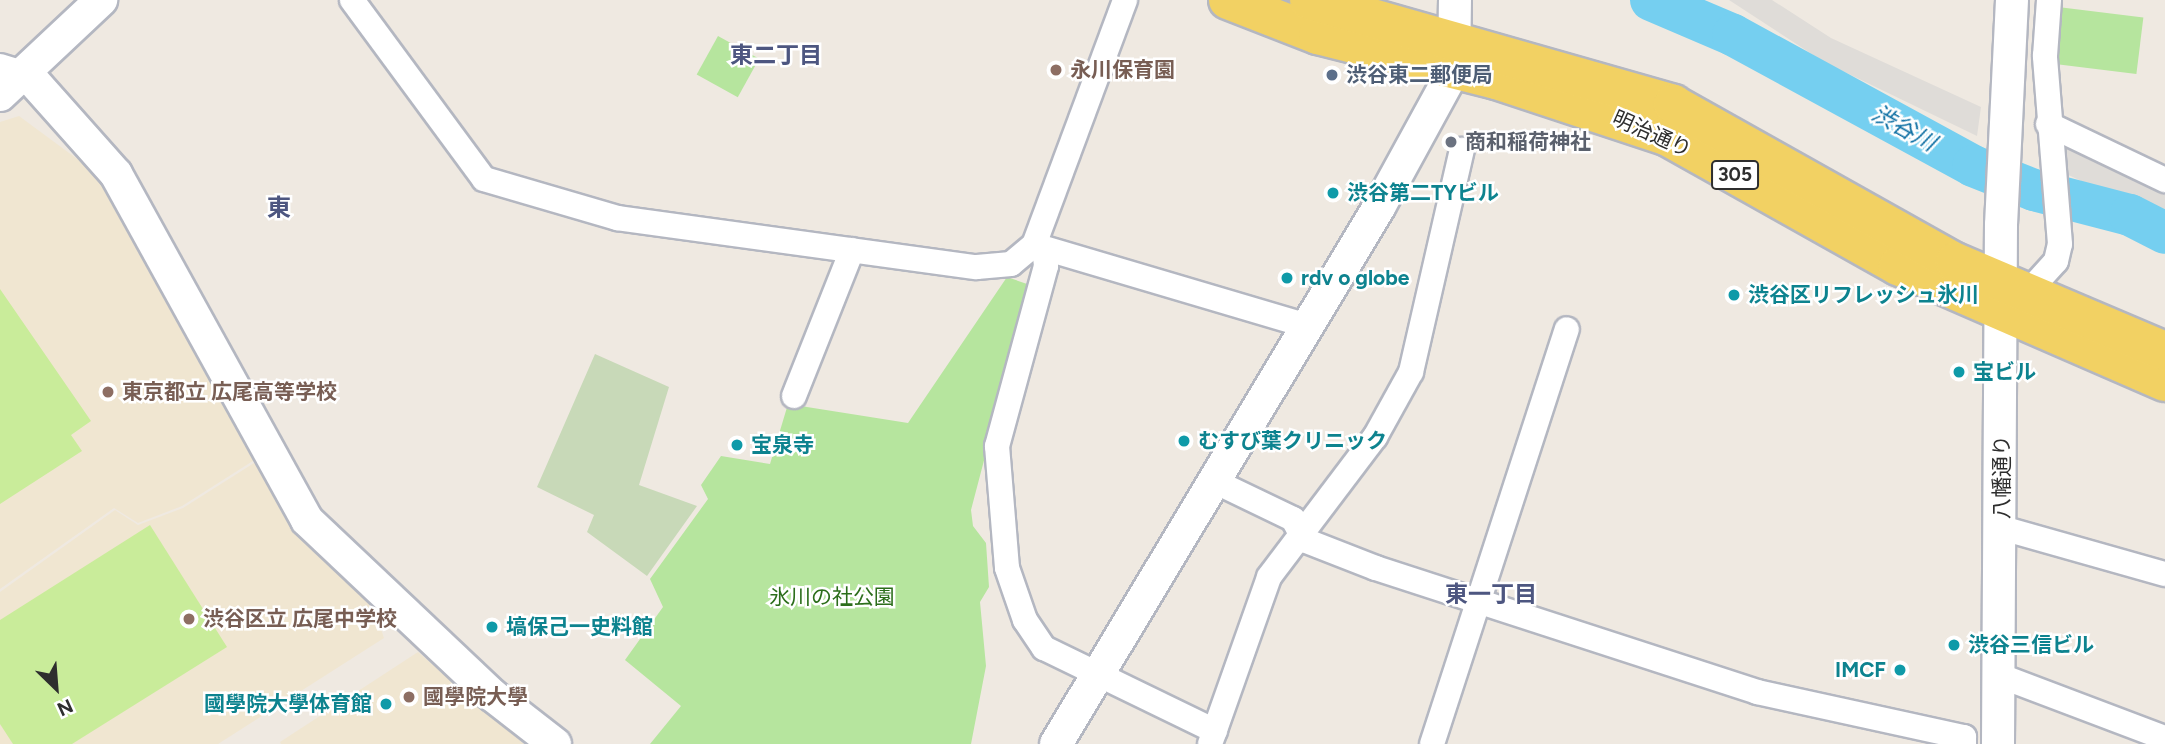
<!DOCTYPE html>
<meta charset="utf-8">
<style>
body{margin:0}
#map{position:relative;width:2165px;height:744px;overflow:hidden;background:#efe9e1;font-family:Figtree,"Noto Sans JP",sans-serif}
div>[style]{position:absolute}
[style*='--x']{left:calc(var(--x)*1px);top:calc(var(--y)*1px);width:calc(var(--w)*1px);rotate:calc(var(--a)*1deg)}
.education>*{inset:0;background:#f0e6d1}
.green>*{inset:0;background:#b6e59e;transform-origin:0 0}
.cemetery>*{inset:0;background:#c8d9b8}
.pitch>*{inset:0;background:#c9ec9a}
.plaza>*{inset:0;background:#dfdcd8}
.river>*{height:42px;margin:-21px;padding:0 21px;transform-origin:21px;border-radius:21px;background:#75cff0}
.roads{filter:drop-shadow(2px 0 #b4b7c1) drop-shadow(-2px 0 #b4b7c1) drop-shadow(0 2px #b4b7c1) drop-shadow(0 -2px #b4b7c1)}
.minor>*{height:24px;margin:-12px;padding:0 12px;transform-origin:12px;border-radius:12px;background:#fff}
.tertiary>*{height:32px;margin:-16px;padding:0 16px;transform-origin:16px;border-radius:16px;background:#fff}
.primary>*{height:38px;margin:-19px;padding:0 19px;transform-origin:19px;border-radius:19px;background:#f2d163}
.dots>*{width:19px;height:19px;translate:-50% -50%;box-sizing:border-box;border:4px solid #fff;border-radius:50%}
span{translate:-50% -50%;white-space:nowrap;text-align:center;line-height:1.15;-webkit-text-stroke:5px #fff;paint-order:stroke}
.shield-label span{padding:2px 5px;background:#fff;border:2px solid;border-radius:5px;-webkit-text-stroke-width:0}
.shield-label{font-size:19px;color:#2e2e2e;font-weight:700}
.education-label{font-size:21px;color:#785e54;font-weight:700}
.left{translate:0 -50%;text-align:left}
.service-label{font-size:21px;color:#4e5e75;font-weight:700}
.street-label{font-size:21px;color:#2e2e2e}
.worship-label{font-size:21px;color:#5b616d;font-weight:700}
.culture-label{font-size:21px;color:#0d838f;font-weight:700}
.right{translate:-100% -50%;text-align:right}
.park-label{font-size:21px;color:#2c6e1b}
.neighbourhood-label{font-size:23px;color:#4d5680;font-weight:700}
.water-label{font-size:23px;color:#0d6fa3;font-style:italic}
.quarter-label{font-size:24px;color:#4d5680;font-weight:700}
.north{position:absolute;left:21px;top:653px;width:70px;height:70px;-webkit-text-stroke:5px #fff;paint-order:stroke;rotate:155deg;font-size:19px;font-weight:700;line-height:28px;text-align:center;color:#2e2e2e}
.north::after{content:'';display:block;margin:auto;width:24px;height:32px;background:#2e2e2e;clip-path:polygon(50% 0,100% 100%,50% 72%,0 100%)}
</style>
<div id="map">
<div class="education">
<div style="clip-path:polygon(19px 116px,99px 175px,256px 459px,182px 506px,138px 523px,114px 508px,0 589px,0 122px)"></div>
<div style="clip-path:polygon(257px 461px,371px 599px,384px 638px,218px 744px,0 744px,0 592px,115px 510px,138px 525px,183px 508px)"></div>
<div style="clip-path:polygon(418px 652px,524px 744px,281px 744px,280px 742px)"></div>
</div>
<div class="green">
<div style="left:2058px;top:7px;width:86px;height:57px;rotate:7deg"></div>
<div style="left:718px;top:36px;width:47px;height:44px;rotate:29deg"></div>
<div style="clip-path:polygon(1007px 277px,1030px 285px,971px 510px,973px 526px,986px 543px,989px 587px,980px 602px,986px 666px,971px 744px,650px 744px,681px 706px,625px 660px,663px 607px,650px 579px,708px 499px,701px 485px,721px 456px,770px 464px,788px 404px,908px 423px)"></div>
</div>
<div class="cemetery">
<div style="clip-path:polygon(595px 354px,669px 387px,639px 485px,697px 506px,647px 576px,587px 532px,594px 515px,537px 487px)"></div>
</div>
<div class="pitch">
<div style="clip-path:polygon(0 289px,91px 421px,71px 435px,82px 451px,0 504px)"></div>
<div style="clip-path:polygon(150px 525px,227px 647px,72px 744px,13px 744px,0 724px,0 620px)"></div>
</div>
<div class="plaza">
<div style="clip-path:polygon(1729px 0,1772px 0,1831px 38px,1981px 107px,1977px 136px,1824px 62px)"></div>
<div style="clip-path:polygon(2060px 142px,2165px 191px,2165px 220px,2062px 172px)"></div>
</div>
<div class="river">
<div style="--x:1651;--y:0;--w:89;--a:23.1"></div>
<div style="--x:1733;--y:35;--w:273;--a:28.6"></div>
<div style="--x:1973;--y:166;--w:66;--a:21.5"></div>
<div style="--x:2034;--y:190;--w:99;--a:14.6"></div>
<div style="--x:2130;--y:215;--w:39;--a:27"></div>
</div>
<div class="roads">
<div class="minor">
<div style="--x:352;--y:0;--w:222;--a:53.6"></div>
<div style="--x:484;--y:179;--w:139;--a:16.3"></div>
<div style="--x:617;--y:218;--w:363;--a:7.8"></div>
<div style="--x:977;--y:267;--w:34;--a:-5"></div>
<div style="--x:1011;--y:264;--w:30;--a:-40"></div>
<div style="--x:1034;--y:245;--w:261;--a:-69.6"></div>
<div style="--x:0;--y:66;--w:28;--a:17"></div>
<div style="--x:2048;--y:124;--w:130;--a:25.6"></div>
<div style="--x:1034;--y:245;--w:282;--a:16.5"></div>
<div style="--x:1044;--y:249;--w:17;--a:83"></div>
<div style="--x:1046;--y:266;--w:187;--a:105.2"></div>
<div style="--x:997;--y:446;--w:122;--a:85.3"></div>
<div style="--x:1007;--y:568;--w:55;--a:70.9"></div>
<div style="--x:1025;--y:620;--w:34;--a:56"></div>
<div style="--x:1044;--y:648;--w:190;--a:25.9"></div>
<div style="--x:2019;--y:302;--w:55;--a:-47.9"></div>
<div style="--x:2056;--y:261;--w:17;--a:-77"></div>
<div style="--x:2060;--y:244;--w:189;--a:-94.6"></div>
<div style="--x:2045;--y:56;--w:56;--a:-85.9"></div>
<div style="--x:794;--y:396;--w:157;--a:-68.3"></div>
<div style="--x:1214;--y:481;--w:88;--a:25.7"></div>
<div style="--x:1293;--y:519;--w:24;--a:62"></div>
<div style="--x:1304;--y:540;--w:77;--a:21.3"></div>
<div style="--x:1376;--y:568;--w:401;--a:18"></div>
<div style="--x:1757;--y:692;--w:212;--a:12.3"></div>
<div style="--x:1964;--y:737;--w:7;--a:90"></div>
<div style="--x:2002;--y:528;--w:169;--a:15.8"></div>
<div style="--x:1998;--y:675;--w:178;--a:20.7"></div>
<div style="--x:1210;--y:744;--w:177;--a:-70.5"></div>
<div style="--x:1269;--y:577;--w:176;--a:-52.9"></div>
<div style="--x:1375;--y:437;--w:74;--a:-61"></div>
<div style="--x:1411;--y:372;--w:228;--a:-77.1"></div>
<div style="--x:1432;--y:744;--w:436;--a:-72"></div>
</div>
<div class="tertiary">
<div style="--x:27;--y:74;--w:134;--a:48.3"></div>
<div style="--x:116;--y:174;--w:395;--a:61.1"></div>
<div style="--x:307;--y:520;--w:255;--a:43.4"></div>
<div style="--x:492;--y:695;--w:80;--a:37.9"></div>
<div style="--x:0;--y:95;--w:139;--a:-43.2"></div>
<div style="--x:1056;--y:744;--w:627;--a:-58.97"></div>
<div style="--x:1379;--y:207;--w:156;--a:-61.3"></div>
<div style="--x:1454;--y:70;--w:70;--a:-89.2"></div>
<div style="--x:1998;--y:744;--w:519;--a:-89.67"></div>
<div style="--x:2001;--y:225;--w:225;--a:-87.2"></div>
</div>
<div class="primary">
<div style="--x:1228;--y:0;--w:97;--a:21.3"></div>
<div style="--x:1318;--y:35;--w:184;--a:14.2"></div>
<div style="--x:1496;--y:80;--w:181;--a:18.3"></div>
<div style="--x:1668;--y:137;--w:264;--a:29.3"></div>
<div style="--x:1898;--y:266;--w:291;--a:23.5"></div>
<div style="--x:1309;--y:0;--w:379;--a:15.9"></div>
<div style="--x:1673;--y:104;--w:323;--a:29.3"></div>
<div style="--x:1955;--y:262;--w:228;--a:23"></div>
</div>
</div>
<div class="dots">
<div style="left:1056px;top:70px;background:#8d6e63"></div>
<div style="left:1332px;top:75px;background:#5c6f8a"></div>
<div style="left:1451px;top:142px;background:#6b7280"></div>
<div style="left:1333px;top:193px;background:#0f9aa8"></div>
<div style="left:1287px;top:278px;background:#0f9aa8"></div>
<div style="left:1734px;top:295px;background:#0f9aa8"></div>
<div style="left:1959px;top:372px;background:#0f9aa8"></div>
<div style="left:108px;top:392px;background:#8d6e63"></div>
<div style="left:1184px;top:441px;background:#0f9aa8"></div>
<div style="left:737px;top:445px;background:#0f9aa8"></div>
<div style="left:189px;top:619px;background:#8d6e63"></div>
<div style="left:492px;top:627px;background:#0f9aa8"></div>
<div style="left:1954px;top:645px;background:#0f9aa8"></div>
<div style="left:1900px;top:670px;background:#0f9aa8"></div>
<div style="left:409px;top:697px;background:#8d6e63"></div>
<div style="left:386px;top:704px;background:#0f9aa8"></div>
</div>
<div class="shield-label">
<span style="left:1735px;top:175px">305</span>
</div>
<div class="education-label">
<span class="left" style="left:1070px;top:70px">永川保育園</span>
<span class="left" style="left:122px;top:392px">東京都立 広尾高等学校</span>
<span class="left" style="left:203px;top:619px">渋谷区立 広尾中学校</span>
<span class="left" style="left:423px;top:697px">國學院大學</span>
</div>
<div class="service-label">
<span class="left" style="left:1346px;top:75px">渋谷東二郵便局</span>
</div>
<div class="street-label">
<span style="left:1652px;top:134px;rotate:24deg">明治通り</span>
<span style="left:2002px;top:477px;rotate:-90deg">八幡通り</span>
</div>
<div class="worship-label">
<span class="left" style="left:1465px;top:142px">商和稲荷神社</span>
</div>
<div class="culture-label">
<span class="left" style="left:1347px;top:193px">渋谷第二TYビル</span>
<span class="left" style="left:1301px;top:278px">rdv o globe</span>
<span class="left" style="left:1748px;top:295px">渋谷区リフレッシュ氷川</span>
<span class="left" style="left:1973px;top:372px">宝ビル</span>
<span class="left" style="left:1198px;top:441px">むすび葉クリニック</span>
<span class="left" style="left:751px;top:445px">宝泉寺</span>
<span class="left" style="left:506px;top:627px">塙保己一史料館</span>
<span class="left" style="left:1968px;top:645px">渋谷三信ビル</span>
<span class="right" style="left:1886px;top:670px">IMCF</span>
<span class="right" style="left:372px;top:704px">國學院大學体育館</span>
</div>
<div class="park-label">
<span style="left:832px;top:597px">氷川の社公園</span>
</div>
<div class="neighbourhood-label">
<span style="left:776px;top:55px">東二丁目</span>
<span style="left:1491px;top:594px">東一丁目</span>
</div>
<div class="water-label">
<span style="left:1904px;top:128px;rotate:29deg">渋谷川</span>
</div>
<div class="quarter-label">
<span style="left:279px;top:208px">東</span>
</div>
<div class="north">N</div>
</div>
